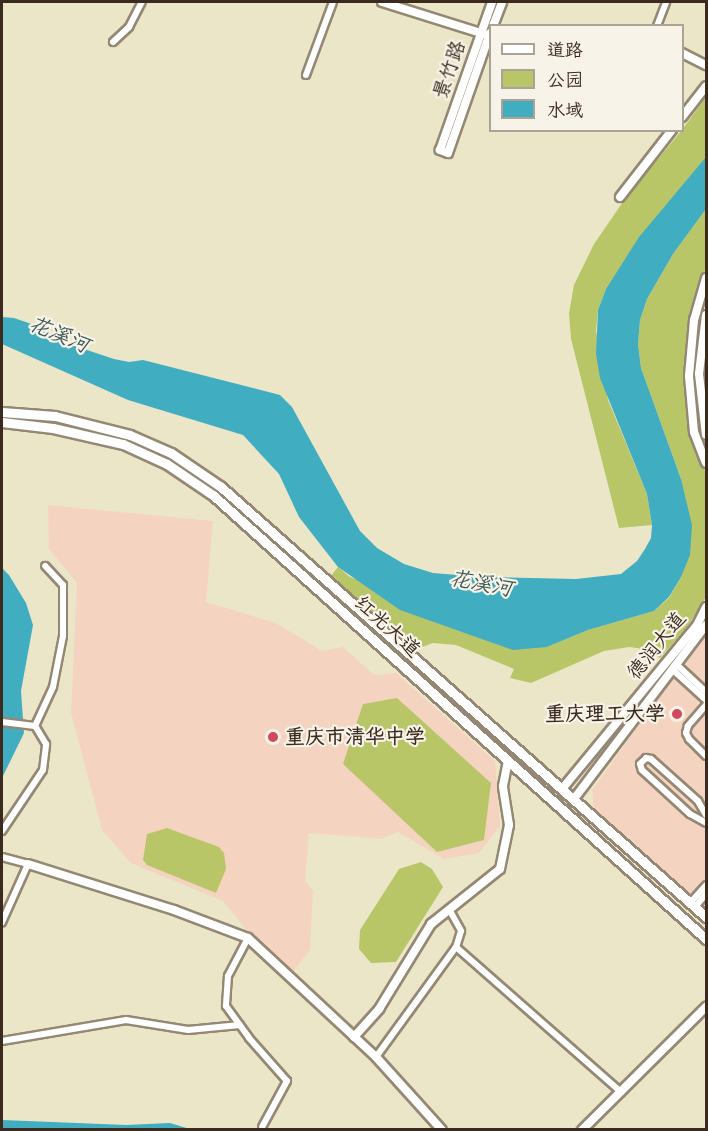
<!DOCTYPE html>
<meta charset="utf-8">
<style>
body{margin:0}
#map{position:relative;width:708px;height:1131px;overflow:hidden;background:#ece6c9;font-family:"Balsamiq Sans","LXGW WenKai TC",sans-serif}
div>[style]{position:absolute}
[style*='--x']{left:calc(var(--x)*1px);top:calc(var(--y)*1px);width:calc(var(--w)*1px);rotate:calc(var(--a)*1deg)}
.built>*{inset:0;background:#f5d3c1}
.green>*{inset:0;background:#b9c668}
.water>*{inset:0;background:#41adc0}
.roads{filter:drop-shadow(2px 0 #948874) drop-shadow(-2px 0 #948874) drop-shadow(0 2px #948874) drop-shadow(0 -2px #948874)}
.street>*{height:6px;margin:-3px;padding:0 3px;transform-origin:3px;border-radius:3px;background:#fff}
.secondary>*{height:8px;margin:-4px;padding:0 4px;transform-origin:4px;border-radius:4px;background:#fff}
.primary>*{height:9px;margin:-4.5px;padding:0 4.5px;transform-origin:4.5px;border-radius:4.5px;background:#fff}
.dots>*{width:16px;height:16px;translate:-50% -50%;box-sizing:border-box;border:3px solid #f7f3e8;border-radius:50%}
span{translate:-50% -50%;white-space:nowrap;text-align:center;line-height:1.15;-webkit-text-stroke:4.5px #f7f3e8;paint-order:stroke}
.street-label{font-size:20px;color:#3b2a1e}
.poi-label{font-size:20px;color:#3b2a1e;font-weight:700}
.right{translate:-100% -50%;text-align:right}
.left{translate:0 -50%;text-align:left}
.water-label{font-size:21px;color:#3d5857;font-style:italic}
.frame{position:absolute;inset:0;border:3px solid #3b2a1e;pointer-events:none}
.legend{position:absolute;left:489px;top:24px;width:195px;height:108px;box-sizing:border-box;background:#f7f3e8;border:2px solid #aca397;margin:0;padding:8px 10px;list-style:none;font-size:18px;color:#3b2a1e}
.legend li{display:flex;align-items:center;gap:12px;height:30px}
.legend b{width:30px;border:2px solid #aca397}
</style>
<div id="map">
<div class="built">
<div style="clip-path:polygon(48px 505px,213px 521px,206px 602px,276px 623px,322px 651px,343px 647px,374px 675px,396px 673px,495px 761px,500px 826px,479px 853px,444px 859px,398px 832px,381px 839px,309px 833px,305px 881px,313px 891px,310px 950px,293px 972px,249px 933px,223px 901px,131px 863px,102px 830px,71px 713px,77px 583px,49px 549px)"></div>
<div style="clip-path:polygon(706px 633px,706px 911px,594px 809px,592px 790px)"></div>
</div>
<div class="green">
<div style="clip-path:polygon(706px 97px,706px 157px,606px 289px,598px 310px,596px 331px,608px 400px,647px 494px,652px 525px,619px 528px,571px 339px,569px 313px,574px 285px,594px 244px,625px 199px,682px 130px)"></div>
<div style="clip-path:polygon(706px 209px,706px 267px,690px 320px,685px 377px,691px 433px,706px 473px,706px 597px,687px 627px,660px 658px,644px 649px,629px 647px,604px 651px,531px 683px,510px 678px,514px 669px,456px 645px,433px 643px,414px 650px,331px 576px,338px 567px,350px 577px,547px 647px,588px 630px,654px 611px,669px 598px,681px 577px,681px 479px,641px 368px,638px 344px,640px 320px,647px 299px,673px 254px)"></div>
<div style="clip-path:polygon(397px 698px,491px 783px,484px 840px,437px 852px,343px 764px,363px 704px)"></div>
<div style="clip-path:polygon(167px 828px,219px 847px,224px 853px,226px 869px,216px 893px,147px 865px,143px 860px,147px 834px)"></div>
<div style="clip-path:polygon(421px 862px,432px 869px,443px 887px,396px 962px,371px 963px,359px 949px,360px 930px,399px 869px)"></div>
</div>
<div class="water">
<div style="clip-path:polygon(706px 157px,706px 209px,673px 254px,647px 299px,640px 320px,638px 344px,641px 368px,681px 479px,692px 525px,690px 555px,681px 577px,669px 597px,654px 611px,588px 630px,547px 647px,513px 650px,400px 610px,338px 567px,299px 517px,279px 474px,243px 435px,128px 400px,2px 344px,2px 317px,14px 318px,43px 328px,69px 344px,114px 359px,129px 362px,143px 360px,280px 395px,292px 407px,360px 531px,377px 548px,404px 564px,433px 573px,482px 577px,576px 579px,621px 574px,637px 561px,645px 549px,651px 538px,652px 525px,647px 494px,600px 378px,596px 354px,598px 310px,606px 289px,639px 237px)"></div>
<div style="clip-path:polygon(2px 568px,9px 575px,26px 603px,33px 625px,21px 691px,24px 733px,2px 778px)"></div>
<div style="clip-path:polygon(2px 1120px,126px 1125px,170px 1123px,190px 1129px,2px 1129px)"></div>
</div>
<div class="roads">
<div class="street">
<div style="--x:657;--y:26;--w:26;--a:-69"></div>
<div style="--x:113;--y:42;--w:22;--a:-43"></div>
<div style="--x:129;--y:27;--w:28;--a:-63"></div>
<div style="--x:306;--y:75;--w:78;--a:-69.7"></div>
<div style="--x:677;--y:665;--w:40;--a:43"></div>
<div style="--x:673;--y:670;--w:45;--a:42.3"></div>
<div style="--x:706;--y:705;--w:28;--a:131"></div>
<div style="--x:688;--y:726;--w:7;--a:106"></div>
<div style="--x:686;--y:733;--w:7;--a:63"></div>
<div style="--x:689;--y:739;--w:24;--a:45"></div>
<div style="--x:2;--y:722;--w:33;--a:7"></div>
<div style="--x:706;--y:815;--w:16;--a:-120"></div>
<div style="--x:698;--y:801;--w:63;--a:-138.2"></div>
<div style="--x:651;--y:759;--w:5;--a:-169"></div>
<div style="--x:646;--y:758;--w:8;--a:135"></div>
<div style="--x:640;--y:764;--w:6;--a:72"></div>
<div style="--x:642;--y:770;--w:65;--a:42.5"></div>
<div style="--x:690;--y:814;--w:18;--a:29"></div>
<div style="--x:2;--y:831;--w:73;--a:-56.1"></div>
<div style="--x:43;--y:770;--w:26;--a:-83"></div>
<div style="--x:46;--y:744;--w:21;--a:-121"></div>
<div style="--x:35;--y:726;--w:43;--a:-65.2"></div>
<div style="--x:53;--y:687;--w:52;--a:-78.9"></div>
<div style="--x:63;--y:636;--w:51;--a:-90"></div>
<div style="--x:63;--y:585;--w:26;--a:-133"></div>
<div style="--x:2;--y:857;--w:27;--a:15"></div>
<div style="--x:28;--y:864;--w:64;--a:114.1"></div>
<div style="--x:690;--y:903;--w:24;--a:-48"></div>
<div style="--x:695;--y:907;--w:17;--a:-50"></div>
<div style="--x:449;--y:909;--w:25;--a:61"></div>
<div style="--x:461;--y:931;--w:17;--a:107"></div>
<div style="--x:248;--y:938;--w:43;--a:117.8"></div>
<div style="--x:228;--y:976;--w:30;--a:94"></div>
<div style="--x:226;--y:1006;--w:39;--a:54"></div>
<div style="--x:249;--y:1038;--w:57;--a:48.5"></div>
<div style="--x:287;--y:1081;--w:52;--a:118.5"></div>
<div style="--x:2;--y:1041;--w:126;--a:-9.6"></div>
<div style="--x:126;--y:1020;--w:63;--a:9.2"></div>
<div style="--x:188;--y:1030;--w:52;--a:-5.5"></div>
<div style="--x:376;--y:1057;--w:136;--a:-54"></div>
<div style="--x:456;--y:947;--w:220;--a:41.3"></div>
</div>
<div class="secondary">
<div style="--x:382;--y:2;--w:107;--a:17.4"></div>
<div style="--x:493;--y:26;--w:26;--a:-69"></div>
<div style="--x:490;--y:33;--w:127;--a:109.3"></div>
<div style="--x:448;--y:153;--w:9;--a:-159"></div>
<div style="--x:440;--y:150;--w:157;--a:-70.6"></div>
<div style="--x:682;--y:53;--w:27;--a:27"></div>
<div style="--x:682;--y:117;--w:39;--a:-52"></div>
<div style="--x:620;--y:197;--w:85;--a:-52.2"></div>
<div style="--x:706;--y:278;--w:44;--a:105.9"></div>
<div style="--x:694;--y:320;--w:56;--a:95.1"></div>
<div style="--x:689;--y:376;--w:56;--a:84.9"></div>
<div style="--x:694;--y:432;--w:33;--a:69"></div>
<div style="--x:706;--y:315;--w:59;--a:96.8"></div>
<div style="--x:699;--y:374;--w:61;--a:83.5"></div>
<div style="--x:562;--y:789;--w:212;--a:-50.5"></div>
<div style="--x:697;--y:625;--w:20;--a:-63"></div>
<div style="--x:574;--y:799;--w:218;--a:-52.8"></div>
<div style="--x:28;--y:864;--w:153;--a:17.5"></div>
<div style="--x:174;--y:910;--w:79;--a:20.7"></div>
<div style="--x:248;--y:938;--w:175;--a:42.9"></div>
<div style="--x:376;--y:1057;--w:98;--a:47.9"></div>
<div style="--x:354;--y:1037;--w:38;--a:-48"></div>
<div style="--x:379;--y:1009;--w:100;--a:-58.5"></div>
<div style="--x:431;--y:924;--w:88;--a:-38.6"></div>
<div style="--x:500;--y:869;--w:45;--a:-78.4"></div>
<div style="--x:509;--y:825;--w:39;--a:-99"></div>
<div style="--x:503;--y:786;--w:26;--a:-79"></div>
<div style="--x:582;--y:1130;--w:175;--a:-44.8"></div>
</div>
<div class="primary">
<div style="--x:2;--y:412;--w:53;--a:4.3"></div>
<div style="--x:55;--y:416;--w:77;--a:14.2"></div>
<div style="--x:130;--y:435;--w:45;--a:23.7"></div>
<div style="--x:171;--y:453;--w:60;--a:34.2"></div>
<div style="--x:221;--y:487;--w:648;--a:41.56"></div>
<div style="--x:2;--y:422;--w:51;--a:6.7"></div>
<div style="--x:53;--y:428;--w:72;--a:12.9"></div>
<div style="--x:123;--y:444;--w:48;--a:24.4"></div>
<div style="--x:167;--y:464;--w:57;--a:34.2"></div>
<div style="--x:214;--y:496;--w:662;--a:42"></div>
</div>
</div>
<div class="dots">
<div style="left:677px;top:714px;background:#d1495b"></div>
<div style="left:273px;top:737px;background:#d1495b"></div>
</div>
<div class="street-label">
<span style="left:450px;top:70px;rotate:-71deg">景竹路</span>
<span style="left:387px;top:627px;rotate:42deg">红光大道</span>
<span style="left:657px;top:646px;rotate:-51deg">德润大道</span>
</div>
<div class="poi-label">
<span class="right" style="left:665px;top:714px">重庆理工大学</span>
<span class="left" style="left:285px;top:737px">重庆市清华中学</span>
</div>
<div class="water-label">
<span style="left:59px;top:335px;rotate:23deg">花溪河</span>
<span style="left:481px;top:584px;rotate:11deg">花溪河</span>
</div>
<div class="frame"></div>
<ul class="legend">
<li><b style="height:8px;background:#fff"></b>道路</li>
<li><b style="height:16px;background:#b9c668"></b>公园</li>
<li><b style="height:16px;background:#41adc0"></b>水域</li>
</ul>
</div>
